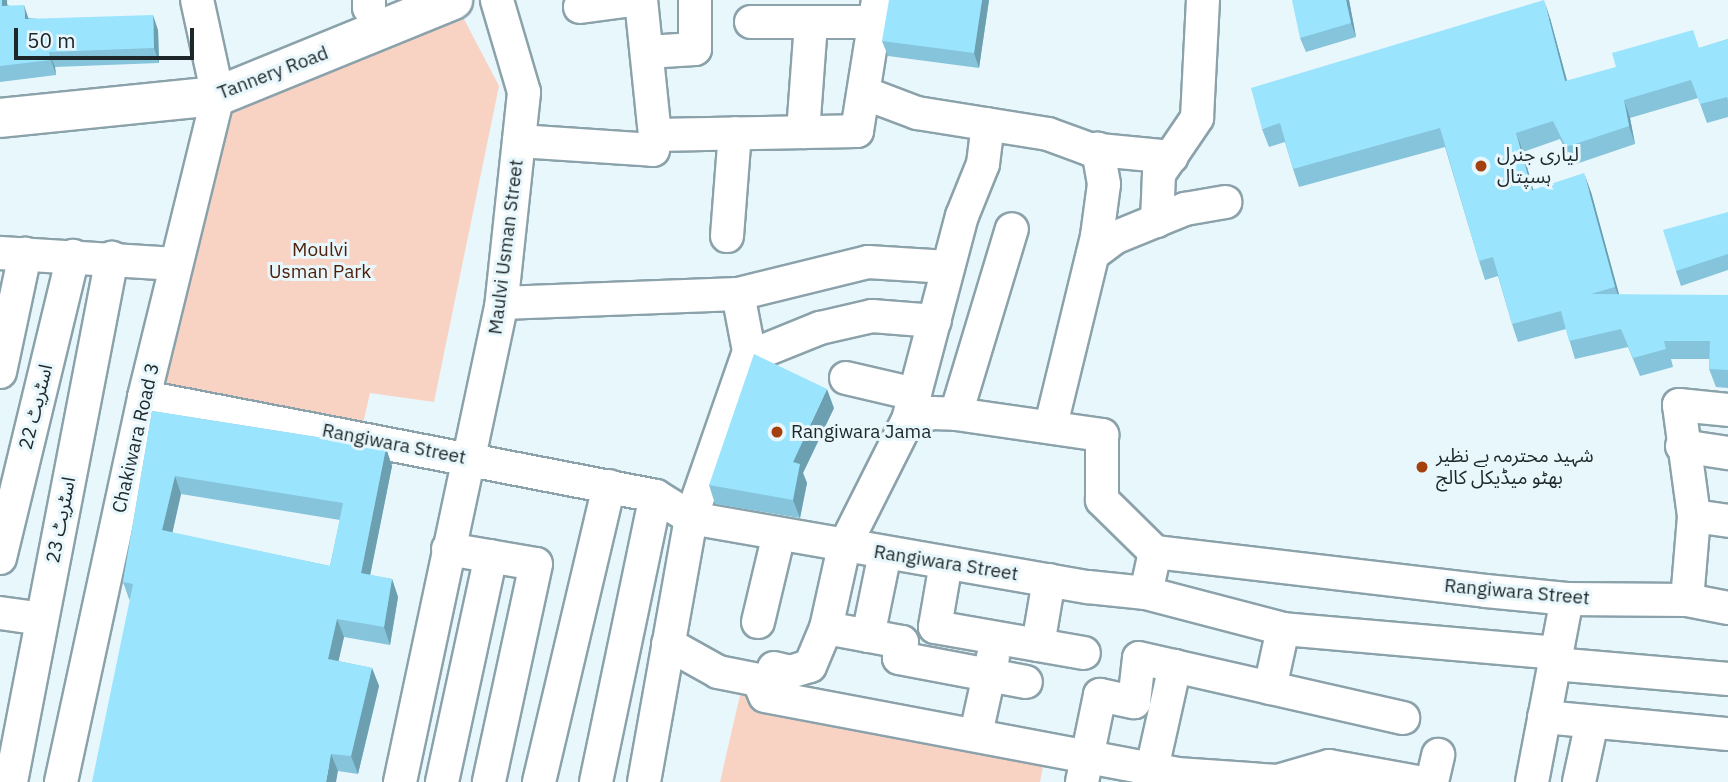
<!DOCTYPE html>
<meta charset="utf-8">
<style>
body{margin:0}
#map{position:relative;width:1728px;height:782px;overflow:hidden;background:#e8f7fc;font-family:"IBM Plex Sans","Noto Sans Arabic",sans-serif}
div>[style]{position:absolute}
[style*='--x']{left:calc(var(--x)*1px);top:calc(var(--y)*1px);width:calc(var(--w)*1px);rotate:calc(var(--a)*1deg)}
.green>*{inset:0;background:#f8d3c4}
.roads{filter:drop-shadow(2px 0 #8ba2ab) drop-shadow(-2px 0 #8ba2ab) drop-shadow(0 2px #8ba2ab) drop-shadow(0 -2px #8ba2ab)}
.minor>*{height:32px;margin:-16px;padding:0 16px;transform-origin:16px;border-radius:16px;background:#fff}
.major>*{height:38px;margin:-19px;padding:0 19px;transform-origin:19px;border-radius:19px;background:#fff}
.wall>*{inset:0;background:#85c4da}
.shaded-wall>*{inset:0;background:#6ca0b1}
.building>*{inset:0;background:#9be4fd}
.dots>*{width:19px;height:19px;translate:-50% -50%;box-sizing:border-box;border:4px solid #e8f7fc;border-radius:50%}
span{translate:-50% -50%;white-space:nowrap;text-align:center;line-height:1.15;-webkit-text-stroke:6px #e8f7fc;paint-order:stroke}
.street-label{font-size:19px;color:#1d2629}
.poi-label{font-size:19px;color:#1d2629}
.left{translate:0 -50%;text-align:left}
.park-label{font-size:19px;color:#4e1f0a}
.scale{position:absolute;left:14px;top:28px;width:180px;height:32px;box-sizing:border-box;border:4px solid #1d2629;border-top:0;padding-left:9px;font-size:21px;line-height:24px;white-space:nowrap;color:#1d2629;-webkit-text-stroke:5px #e8f7fc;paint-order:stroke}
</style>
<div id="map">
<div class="green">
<div style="clip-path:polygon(454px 0,499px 86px,434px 402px,370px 393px,360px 437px,144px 397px,218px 96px)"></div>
<div style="clip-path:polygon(740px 695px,1047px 746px,1040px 782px,720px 782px)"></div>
</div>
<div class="roads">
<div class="minor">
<div style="--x:369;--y:0;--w:8;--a:90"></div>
<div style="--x:641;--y:0;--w:136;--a:84.1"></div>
<div style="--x:655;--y:135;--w:202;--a:-1.1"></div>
<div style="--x:857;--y:131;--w:133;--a:-80.9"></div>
<div style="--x:580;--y:7;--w:51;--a:-7.8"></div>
<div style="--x:751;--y:22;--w:125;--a:0"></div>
<div style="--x:647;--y:52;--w:48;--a:-3.6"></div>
<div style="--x:695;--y:49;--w:49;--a:-90"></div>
<div style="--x:864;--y:93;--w:57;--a:20.7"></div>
<div style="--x:917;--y:113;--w:133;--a:9.1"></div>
<div style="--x:1048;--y:134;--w:44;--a:20.1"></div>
<div style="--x:1089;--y:149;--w:83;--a:5.5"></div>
<div style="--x:803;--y:132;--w:110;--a:-85.8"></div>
<div style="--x:519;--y:141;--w:134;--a:3.8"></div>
<div style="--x:653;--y:150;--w:15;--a:-82"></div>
<div style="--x:1157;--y:221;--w:47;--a:-87.6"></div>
<div style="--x:1159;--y:174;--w:68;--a:-55.8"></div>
<div style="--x:1197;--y:118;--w:118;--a:-87.1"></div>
<div style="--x:727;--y:236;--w:103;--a:-85.6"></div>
<div style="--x:0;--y:253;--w:176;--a:3.6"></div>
<div style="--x:1093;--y:254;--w:26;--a:-37"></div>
<div style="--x:1114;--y:238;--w:77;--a:-22.2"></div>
<div style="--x:1185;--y:209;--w:41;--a:-9.9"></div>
<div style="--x:502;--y:303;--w:236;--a:-2.2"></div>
<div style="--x:738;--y:294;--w:134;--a:-13.8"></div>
<div style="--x:868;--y:262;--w:80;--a:3.6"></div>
<div style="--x:749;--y:351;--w:9;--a:13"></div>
<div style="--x:758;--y:353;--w:67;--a:-22"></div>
<div style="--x:820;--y:328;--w:53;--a:-13"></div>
<div style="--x:872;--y:316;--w:63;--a:4.5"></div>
<div style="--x:0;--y:372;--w:121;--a:-78"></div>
<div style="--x:846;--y:378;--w:71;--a:13.1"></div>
<div style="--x:144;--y:397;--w:521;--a:10.94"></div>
<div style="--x:656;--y:496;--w:41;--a:32.2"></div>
<div style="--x:691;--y:518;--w:403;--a:9.9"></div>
<div style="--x:1088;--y:587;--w:58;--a:5.9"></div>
<div style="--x:1146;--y:593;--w:42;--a:-77.6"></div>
<div style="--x:1155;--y:552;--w:333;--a:6.7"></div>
<div style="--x:1486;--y:591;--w:81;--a:5.6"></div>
<div style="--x:1567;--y:599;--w:120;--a:0.5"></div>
<div style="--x:1687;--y:600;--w:42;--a:11"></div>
<div style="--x:956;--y:414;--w:193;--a:-73.2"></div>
<div style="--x:908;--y:420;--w:211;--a:-75.2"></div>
<div style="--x:962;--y:216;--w:56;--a:-68"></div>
<div style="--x:983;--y:164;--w:40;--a:-82.9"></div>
<div style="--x:1051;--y:425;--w:195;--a:-76.3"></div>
<div style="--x:1097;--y:236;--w:52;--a:-82.3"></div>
<div style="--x:1104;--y:184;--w:36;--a:-100"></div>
<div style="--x:1682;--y:446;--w:47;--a:8.7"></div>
<div style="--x:1694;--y:516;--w:34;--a:8"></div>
<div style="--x:448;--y:549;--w:89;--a:9.7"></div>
<div style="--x:536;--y:564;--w:223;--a:102.2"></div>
<div style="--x:0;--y:558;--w:311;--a:-76.4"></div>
<div style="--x:946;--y:563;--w:65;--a:99.8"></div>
<div style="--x:935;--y:627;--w:151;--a:9.9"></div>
<div style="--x:1146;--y:593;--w:142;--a:14.7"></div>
<div style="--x:1283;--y:629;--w:274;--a:5"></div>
<div style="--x:1687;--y:600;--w:84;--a:-85.2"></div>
<div style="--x:1694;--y:516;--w:112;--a:-97.7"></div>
<div style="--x:1679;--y:405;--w:49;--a:5.8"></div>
<div style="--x:0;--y:613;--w:42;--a:8.1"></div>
<div style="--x:758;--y:622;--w:90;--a:-76.6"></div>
<div style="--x:826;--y:628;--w:77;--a:10.4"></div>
<div style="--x:902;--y:642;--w:16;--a:101"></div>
<div style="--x:899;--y:658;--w:129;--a:10.7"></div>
<div style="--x:868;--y:636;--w:85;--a:-78.4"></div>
<div style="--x:668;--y:644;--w:57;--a:29.2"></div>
<div style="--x:718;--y:672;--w:41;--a:11.3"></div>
<div style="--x:758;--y:680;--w:17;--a:66"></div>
<div style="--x:765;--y:696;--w:419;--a:10.7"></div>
<div style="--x:1177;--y:774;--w:100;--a:4"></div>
<div style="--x:1277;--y:781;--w:54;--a:-16.1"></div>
<div style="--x:1329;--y:766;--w:90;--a:10.2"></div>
<div style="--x:1038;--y:645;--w:66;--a:-80.4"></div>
<div style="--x:1554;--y:664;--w:175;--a:4.9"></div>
<div style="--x:774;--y:668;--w:16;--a:14"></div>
<div style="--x:790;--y:672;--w:21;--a:-17"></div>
<div style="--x:810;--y:666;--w:41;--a:-67.2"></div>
<div style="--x:826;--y:628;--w:83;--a:-77.5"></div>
<div style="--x:844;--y:547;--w:142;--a:-63.3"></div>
<div style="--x:908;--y:420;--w:25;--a:-16"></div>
<div style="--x:932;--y:413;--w:24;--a:2"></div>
<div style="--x:956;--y:414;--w:148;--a:8.2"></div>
<div style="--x:1102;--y:435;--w:65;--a:90"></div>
<div style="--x:1102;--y:500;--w:74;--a:44.5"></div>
<div style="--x:1270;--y:688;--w:60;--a:-77.6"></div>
<div style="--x:1544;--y:717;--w:185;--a:5.3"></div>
<div style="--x:976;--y:734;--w:79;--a:-77.6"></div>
<div style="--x:11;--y:782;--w:534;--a:-79.09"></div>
<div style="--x:61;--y:782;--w:394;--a:-77.8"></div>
<div style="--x:144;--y:397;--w:310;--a:-76.2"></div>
<div style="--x:218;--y:96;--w:98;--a:-102.3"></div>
<div style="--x:400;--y:782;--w:485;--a:-78"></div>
<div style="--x:501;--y:308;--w:217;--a:-83.9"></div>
<div style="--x:524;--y:92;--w:96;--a:-106.4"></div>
<div style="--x:442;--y:782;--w:231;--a:-77.8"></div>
<div style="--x:539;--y:782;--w:304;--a:-76.7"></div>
<div style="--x:596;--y:782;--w:292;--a:-78.2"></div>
<div style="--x:644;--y:782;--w:268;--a:-79.9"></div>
<div style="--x:691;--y:518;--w:177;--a:-70.8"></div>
<div style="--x:749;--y:351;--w:58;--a:-100.9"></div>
<div style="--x:1082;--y:782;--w:89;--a:-78.3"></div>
<div style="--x:1100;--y:695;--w:35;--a:12"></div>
<div style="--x:1134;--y:702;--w:44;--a:-83.5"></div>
<div style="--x:1139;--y:658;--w:271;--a:12.8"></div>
<div style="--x:1149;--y:782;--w:119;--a:-77.4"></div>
<div style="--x:1432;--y:782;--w:28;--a:-77"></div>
<div style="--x:1532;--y:782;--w:186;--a:-79.2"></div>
<div style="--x:1579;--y:782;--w:61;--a:-77.8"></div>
</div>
<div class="major">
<div style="--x:0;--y:118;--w:219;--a:-5.8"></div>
<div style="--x:218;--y:96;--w:254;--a:-22.2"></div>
</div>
</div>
<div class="wall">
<div style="clip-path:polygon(0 0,29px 18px,158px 30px,159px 63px,55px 67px,56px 75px,0 82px)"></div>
<div style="clip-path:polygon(989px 0,979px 68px,888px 56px,882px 41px)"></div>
<div style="clip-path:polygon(1349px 0,1356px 37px,1306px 52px,1300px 38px)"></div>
<div style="clip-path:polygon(1550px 18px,1567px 81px,1699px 48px,1728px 39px,1728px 117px,1707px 123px,1698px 98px,1630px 118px,1635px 144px,1573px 165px,1560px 139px,1523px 152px,1533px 189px,1591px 192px,1619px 295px,1728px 295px,1728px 388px,1716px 387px,1709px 369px,1709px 359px,1671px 359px,1673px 367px,1640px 376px,1628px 347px,1575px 359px,1566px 329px,1518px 342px,1512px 324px,1498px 276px,1485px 280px,1479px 261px,1445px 147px,1299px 187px,1293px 169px,1285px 142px,1269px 147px,1262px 129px)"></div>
<div style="clip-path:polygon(1728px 212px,1728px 270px,1681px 286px,1676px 271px)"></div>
<div style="clip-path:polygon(834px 408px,803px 473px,807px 483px,800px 518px,715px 504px,709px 485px)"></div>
<div style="clip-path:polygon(evenodd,152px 411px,386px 448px,392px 466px,370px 575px,392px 579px,398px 597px,390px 645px,344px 637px,338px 661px,372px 668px,379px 686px,358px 774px,338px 771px,129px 599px,123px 582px,152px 411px,181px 494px,340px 520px,330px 566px,172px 533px,181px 494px)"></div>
</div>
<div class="shaded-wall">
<div style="clip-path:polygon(2px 0,7px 0,8px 21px,2px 6px)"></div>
<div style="clip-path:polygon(982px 0,989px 0,979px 68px,974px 53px)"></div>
<div style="clip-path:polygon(1346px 0,1349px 0,1356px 37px,1351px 23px)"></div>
<div style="clip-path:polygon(1544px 0,1550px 18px,1572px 99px,1565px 81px)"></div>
<div style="clip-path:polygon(24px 5px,29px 20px,25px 19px)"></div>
<div style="clip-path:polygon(153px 15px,158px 30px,159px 63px,154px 48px)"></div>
<div style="clip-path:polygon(49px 52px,55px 67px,56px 75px,51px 60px)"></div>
<div style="clip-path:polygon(1624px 100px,1630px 118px,1635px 144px,1629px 126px)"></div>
<div style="clip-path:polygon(1516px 133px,1523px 152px,1538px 208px,1532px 190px)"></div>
<div style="clip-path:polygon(1584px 173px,1591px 192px,1622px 305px,1615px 287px)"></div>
<div style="clip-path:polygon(827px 389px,834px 408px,803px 473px,807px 483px,800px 518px,793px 500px,793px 462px)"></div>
<div style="clip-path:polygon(386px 448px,392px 466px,367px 591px,361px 573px)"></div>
<div style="clip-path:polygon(175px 476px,181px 494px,169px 548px,162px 530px)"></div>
<div style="clip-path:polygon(392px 579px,398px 597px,390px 645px,384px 627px)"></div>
<div style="clip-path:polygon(337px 619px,344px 637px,335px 677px,328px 659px)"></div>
<div style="clip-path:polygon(372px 668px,379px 686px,358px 774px,351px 756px)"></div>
<div style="clip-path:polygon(331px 754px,338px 771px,336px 782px,326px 782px)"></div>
</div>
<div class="building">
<div style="clip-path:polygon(0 0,2px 0,2px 6px,24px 5px,25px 19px,153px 15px,154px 48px,49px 52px,51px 60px,0 66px)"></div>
<div style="clip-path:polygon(889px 0,982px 0,974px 53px,882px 41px)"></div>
<div style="clip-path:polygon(1292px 0,1346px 0,1351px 23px,1300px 38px)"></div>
<div style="clip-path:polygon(1544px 0,1565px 81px,1616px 67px,1612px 53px,1693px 30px,1699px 48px,1728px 39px,1728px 100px,1727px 97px,1700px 104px,1691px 80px,1624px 100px,1629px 126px,1566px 147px,1553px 121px,1516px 133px,1532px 190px,1584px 173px,1615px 287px,1591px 294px,1728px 295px,1728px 370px,1709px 369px,1710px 341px,1664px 341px,1666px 349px,1633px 358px,1621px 329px,1569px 341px,1561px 311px,1512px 324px,1493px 257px,1479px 261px,1440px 128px,1293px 169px,1280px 123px,1262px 129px,1251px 88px)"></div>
<div style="clip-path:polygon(1728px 212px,1728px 254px,1676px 271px,1663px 230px)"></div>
<div style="clip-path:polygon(754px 354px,827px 389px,793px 462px,800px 464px,793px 500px,709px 485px)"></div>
<div style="clip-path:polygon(evenodd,152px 411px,386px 448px,361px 573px,392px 579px,384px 627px,337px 619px,328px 659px,372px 668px,351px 756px,331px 754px,326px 782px,92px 782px,133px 584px,123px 582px,152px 411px,175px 476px,343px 503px,330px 566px,162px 530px,175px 476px)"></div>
</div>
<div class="dots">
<div style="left:1481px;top:166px;background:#a4400d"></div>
<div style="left:777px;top:432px;background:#a4400d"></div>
<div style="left:1422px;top:467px;background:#a4400d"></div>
</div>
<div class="street-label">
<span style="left:273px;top:73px;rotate:-21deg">Tannery Road</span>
<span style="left:506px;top:247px;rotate:-83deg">Maulvi Usman Street</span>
<span style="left:36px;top:407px;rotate:-76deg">اسٹریٹ 22</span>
<span style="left:136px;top:438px;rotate:-77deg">Chakiwara Road 3</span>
<span style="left:394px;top:444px;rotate:11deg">Rangiwara Street</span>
<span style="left:61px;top:520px;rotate:-79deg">اسٹریٹ 23</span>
<span style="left:946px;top:563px;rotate:9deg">Rangiwara Street</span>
<span style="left:1517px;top:592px;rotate:5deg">Rangiwara Street</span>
</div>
<div class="poi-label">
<span class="left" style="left:1497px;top:166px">لیاری جنرل<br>ہسپتال</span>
<span class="left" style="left:791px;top:432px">Rangiwara Jama</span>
<span class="left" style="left:1436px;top:467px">شہید محترمہ بے نظیر<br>بھٹو میڈیکل کالج</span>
</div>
<div class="park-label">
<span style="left:320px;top:261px">Moulvi<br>Usman Park</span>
</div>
<div class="scale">50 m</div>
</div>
